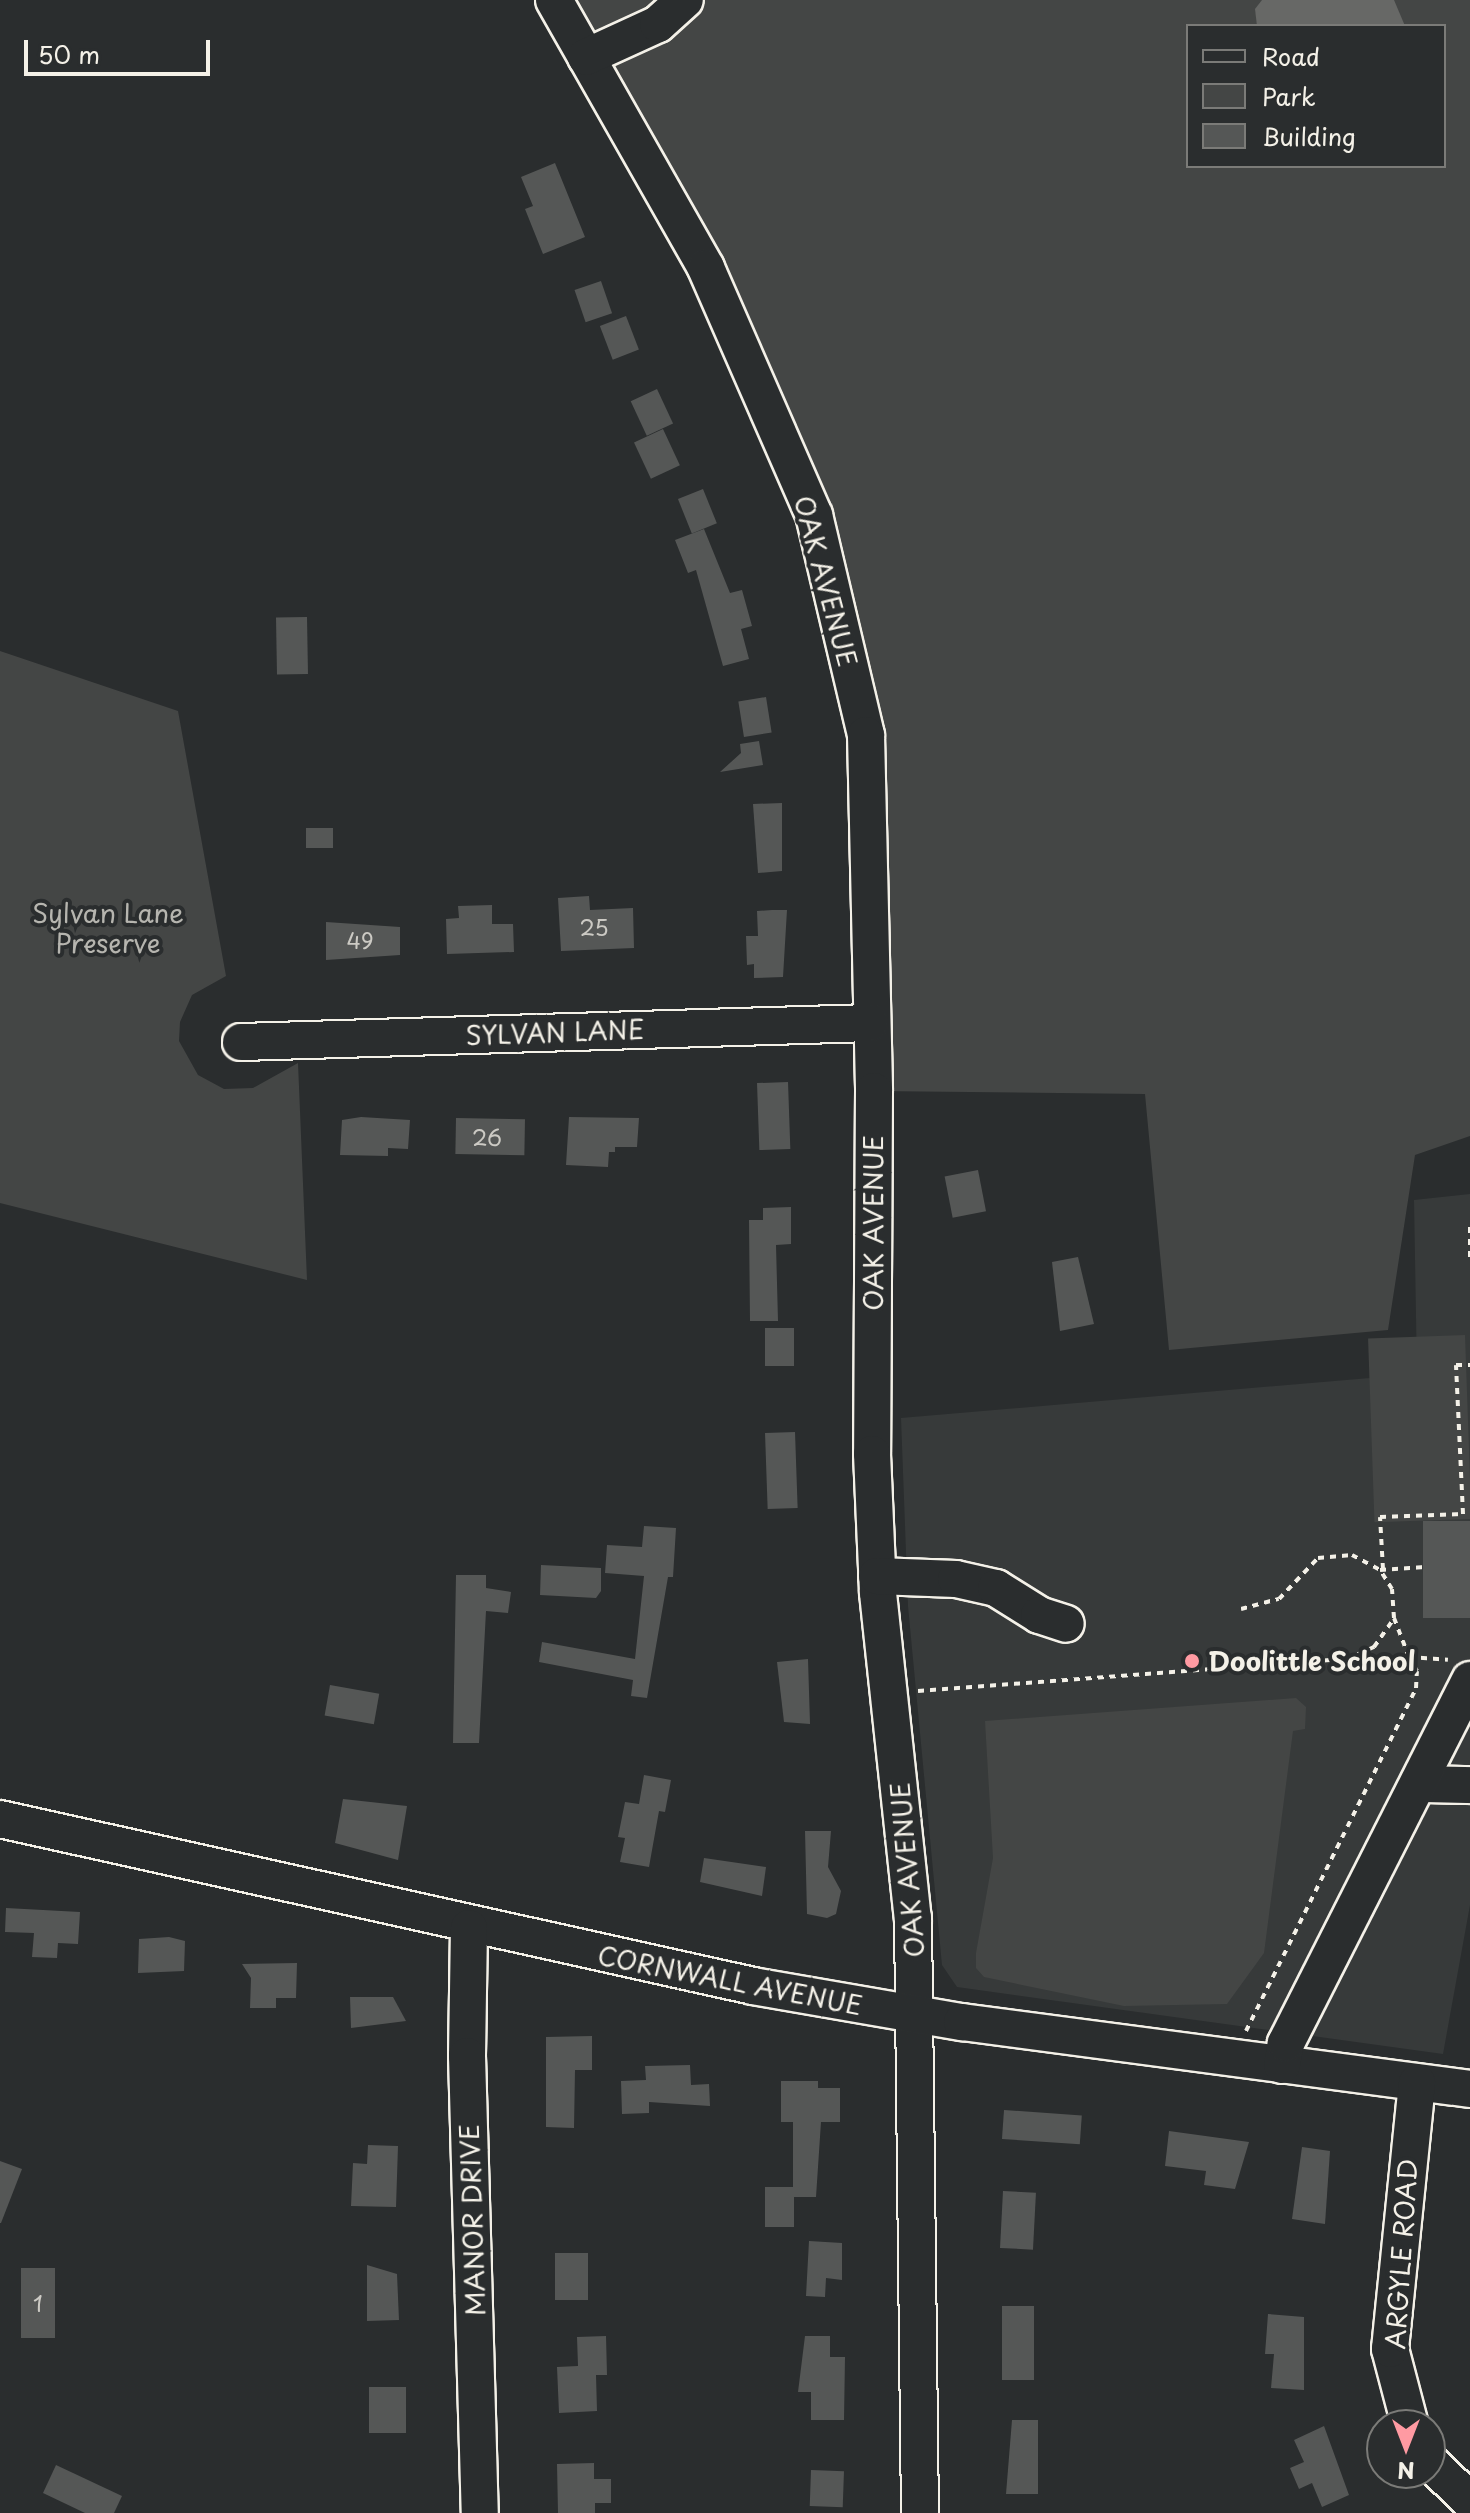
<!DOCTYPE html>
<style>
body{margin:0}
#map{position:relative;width:1470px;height:2513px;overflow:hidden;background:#2a2d2e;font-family:"Playpen Sans",sans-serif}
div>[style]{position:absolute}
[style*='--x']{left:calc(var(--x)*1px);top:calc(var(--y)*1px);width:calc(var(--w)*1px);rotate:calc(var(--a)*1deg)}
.built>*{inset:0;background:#373a3a}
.green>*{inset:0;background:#444645;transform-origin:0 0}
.water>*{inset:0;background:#676866}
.building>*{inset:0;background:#555756;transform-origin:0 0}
.path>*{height:4px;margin-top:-2px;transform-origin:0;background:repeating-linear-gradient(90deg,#f4f1e8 0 6px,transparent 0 12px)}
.roads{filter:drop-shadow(2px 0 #f4f1e8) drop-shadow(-2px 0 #f4f1e8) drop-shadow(0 2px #f4f1e8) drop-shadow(0 -2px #f4f1e8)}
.minor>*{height:36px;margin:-18px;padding:0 18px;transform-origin:18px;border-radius:18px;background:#2a2d2e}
.dots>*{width:22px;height:22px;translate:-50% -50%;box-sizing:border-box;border:4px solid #2a2d2e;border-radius:50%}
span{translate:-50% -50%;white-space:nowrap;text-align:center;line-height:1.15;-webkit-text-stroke:8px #2a2d2e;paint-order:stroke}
.number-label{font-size:22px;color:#cccac4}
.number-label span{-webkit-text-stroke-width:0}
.street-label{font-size:26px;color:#f4f1e8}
.park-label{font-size:26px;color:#b6b5af}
.poi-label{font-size:26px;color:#f4f1e8;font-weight:700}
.left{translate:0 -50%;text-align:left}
.legend{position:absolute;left:1186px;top:24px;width:260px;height:144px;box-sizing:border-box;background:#2a2d2e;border:2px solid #7b7b78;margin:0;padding:10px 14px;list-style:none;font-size:24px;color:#f4f1e8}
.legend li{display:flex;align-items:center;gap:16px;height:40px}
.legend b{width:40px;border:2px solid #7b7b78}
.north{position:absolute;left:1366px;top:2409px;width:80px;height:80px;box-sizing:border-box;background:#2a2d2e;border:2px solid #7b7b78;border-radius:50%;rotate:180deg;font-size:22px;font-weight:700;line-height:32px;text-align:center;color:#f4f1e8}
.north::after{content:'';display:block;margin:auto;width:28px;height:36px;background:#ff9aa2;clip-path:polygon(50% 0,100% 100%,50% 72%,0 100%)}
.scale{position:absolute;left:24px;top:40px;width:186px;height:36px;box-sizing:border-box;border:4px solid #f4f1e8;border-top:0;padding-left:10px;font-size:24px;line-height:28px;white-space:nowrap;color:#f4f1e8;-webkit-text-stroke:6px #2a2d2e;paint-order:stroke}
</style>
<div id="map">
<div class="built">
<div style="clip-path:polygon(1470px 1194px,1470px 1905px,1443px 2054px,957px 1987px,942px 1965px,908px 1606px,901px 1418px,1417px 1374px,1414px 1200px)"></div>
</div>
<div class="green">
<div style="clip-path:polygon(554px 0,1288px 0,1277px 26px,1188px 26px,1188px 166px,1444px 166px,1444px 26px,1381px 26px,1370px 0,1470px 0,1470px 1136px,1415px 1155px,1388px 1330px,1169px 1350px,1145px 1094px,874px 1091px,866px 735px,814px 515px)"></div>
<div style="clip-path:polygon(0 651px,178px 711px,226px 976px,192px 995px,180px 1022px,179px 1041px,198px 1075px,224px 1089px,253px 1088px,298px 1063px,307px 1280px,0 1203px)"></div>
<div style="left:1465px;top:1335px;width:184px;height:97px;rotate:88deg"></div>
<div style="clip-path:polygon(1296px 1698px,1306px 1707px,1305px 1729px,1293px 1731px,1264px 1953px,1227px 2004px,1124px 2006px,984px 1977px,976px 1968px,976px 1953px,993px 1858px,985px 1721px)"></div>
</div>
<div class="water">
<div style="clip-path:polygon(1262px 0,1394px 0,1405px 26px,1257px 26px,1255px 9px)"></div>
</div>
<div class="building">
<div style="clip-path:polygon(555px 163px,585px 237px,543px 254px,525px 209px,533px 206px,521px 177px)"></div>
<div style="left:601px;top:281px;width:34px;height:28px;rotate:71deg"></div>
<div style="left:626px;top:316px;width:36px;height:28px;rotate:69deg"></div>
<div style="left:657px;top:389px;width:38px;height:29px;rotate:65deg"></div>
<div style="left:663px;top:429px;width:40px;height:32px;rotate:65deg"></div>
<div style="left:703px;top:489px;width:37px;height:27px;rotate:68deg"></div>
<div style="clip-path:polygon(704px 529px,730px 593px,742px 590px,752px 626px,741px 629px,749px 659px,723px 666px,696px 570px,688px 573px,675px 540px)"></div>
<div style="left:307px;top:617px;width:57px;height:31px;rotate:89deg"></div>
<div style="left:766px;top:697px;width:36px;height:28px;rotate:81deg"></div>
<div style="clip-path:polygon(759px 741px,763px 765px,720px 772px,741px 753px,740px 744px)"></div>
<div style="clip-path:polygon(782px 803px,782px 871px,758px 873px,753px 804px)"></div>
<div style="left:306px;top:828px;width:27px;height:20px"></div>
<div style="clip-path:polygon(589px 896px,590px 910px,633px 908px,634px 948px,561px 951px,558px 898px)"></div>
<div style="clip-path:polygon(492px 905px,492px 924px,513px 924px,514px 952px,447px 954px,446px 919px,459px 918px,458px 906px)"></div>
<div style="clip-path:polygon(772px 910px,787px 910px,783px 977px,754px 978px,754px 964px,747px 965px,746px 936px,758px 936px,757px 911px)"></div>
<div style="clip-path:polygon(326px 922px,400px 927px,400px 955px,326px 960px)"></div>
<div style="left:788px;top:1082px;width:67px;height:31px;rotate:88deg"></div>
<div style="clip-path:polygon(361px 1117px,410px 1120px,408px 1149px,388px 1148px,388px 1156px,340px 1155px,342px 1120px)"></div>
<div style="clip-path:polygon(569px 1117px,639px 1118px,637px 1147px,615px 1147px,615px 1152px,609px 1152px,608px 1167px,566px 1165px)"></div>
<div style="left:456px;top:1118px;width:69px;height:36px;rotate:1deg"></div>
<div style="left:978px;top:1170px;width:42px;height:34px;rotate:79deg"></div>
<div style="clip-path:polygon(791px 1207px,791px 1244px,776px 1245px,778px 1321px,750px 1321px,749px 1220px,763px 1220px,763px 1208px)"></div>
<div style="clip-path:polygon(1078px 1257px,1094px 1324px,1060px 1331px,1052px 1262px)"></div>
<div style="left:765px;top:1328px;width:29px;height:38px"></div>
<div style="left:795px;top:1432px;width:76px;height:30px;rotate:88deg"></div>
<div style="left:1470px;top:1521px;width:97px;height:47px;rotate:90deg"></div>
<div style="clip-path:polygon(644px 1526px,676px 1528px,673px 1577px,668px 1577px,647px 1698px,631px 1696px,633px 1680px,539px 1662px,542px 1642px,635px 1659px,644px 1576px,605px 1573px,607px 1545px,642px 1547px)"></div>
<div style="clip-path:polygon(541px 1565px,601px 1568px,601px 1591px,596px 1598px,540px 1595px)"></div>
<div style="clip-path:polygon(456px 1575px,486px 1575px,486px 1588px,511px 1592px,508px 1613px,486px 1611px,479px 1743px,453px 1743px)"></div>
<div style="clip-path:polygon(808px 1659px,810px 1724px,784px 1722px,777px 1662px)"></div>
<div style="left:330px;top:1685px;width:50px;height:31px;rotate:10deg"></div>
<div style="clip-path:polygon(644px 1775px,671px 1780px,665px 1812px,659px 1811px,649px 1867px,620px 1862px,625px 1838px,618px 1837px,625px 1802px,639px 1804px)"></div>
<div style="clip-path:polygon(343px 1799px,407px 1806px,398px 1860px,335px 1843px)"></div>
<div style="clip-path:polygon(805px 1831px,831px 1831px,828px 1867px,841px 1891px,836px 1914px,827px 1918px,807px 1914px)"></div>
<div style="clip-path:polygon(704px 1858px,766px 1867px,762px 1896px,700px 1882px)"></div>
<div style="clip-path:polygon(6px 1908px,80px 1912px,78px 1944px,58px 1943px,57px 1958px,32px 1957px,34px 1933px,5px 1932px)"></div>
<div style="clip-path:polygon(169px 1937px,185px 1941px,184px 1971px,138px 1973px,139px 1939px)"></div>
<div style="clip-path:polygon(297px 1963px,296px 1998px,276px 1998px,276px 2008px,250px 2008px,251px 1978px,242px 1964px)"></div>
<div style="clip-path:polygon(350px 1997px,393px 1997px,406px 2021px,351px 2028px)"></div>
<div style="clip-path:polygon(592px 2036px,592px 2070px,575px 2070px,574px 2128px,546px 2127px,546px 2037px)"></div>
<div style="clip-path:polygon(690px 2065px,691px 2085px,709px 2084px,710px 2106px,649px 2102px,649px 2113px,622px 2114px,621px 2081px,646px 2080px,645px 2066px)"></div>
<div style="clip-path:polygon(781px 2081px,818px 2081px,818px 2088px,840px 2088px,840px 2122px,821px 2122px,816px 2197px,794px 2197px,794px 2227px,765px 2227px,765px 2187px,793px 2187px,793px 2122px,781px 2122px)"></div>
<div style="left:1004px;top:2110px;width:78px;height:29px;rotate:4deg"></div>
<div style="clip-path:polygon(1169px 2131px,1249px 2142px,1235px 2189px,1204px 2185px,1206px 2171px,1165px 2166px)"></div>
<div style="clip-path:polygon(368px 2145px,398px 2146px,396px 2207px,351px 2206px,353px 2163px,367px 2164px)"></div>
<div style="clip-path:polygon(1302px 2147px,1330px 2151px,1325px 2224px,1292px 2219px)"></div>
<div style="clip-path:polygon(0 2161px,22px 2169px,1px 2223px,0 2223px)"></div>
<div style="left:1003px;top:2191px;width:33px;height:57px;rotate:3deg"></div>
<div style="clip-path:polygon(809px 2241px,842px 2243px,842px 2280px,826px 2278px,825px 2297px,806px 2296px)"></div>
<div style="left:555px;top:2253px;width:33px;height:47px"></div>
<div style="clip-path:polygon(367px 2265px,397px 2274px,399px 2320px,367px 2321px)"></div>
<div style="left:21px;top:2268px;width:34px;height:70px"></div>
<div style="left:1002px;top:2306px;width:32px;height:74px"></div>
<div style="clip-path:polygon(1268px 2314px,1304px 2317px,1304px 2390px,1271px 2388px,1274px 2354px,1265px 2354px)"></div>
<div style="clip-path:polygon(606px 2336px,607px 2375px,596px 2375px,597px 2411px,559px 2413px,557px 2367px,578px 2366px,577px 2337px)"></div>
<div style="clip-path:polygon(805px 2336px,830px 2336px,830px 2357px,845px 2357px,844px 2420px,811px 2420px,811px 2392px,798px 2392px)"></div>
<div style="left:369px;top:2387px;width:37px;height:46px"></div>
<div style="clip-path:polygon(1012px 2420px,1038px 2420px,1038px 2494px,1006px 2494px)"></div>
<div style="clip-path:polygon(1324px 2426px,1349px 2495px,1322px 2507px,1312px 2483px,1299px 2489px,1290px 2468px,1304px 2462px,1294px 2440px)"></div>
<div style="clip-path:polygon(594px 2463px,594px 2479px,611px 2479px,611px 2503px,595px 2503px,595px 2513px,558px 2513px,557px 2464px)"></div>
<div style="clip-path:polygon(56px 2465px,122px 2496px,114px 2513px,85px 2513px,43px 2493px)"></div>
<div style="left:811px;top:2470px;width:33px;height:36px;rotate:2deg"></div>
</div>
<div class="path">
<div style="--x:1470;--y:1227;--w:31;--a:90"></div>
<div style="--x:1383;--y:1569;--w:52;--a:-93.3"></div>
<div style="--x:1380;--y:1517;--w:83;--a:-2.1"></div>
<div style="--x:1463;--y:1514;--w:149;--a:-92.7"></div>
<div style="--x:1456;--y:1365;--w:14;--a:0"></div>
<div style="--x:1241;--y:1609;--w:39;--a:-15"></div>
<div style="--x:1279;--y:1599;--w:57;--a:-46.4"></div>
<div style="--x:1318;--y:1558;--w:34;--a:-5"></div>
<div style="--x:1352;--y:1555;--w:32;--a:28"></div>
<div style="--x:1394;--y:1618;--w:42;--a:69"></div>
<div style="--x:1409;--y:1657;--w:39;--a:4"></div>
<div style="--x:918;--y:1691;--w:430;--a:-4.3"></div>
<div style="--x:1347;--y:1659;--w:30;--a:-24"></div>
<div style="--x:1374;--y:1647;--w:35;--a:-55"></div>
<div style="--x:1394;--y:1618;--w:29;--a:-94"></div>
<div style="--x:1392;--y:1589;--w:22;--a:-122"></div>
<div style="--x:1380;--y:1570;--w:45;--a:-3.8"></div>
<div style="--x:1246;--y:2031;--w:383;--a:-63.6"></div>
<div style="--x:1416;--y:1688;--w:17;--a:-87"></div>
<div style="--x:1417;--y:1671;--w:16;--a:-120"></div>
</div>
<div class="roads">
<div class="minor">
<div style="--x:554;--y:0;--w:308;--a:60.4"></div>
<div style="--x:706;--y:268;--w:270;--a:66.4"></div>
<div style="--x:814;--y:515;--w:226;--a:76.7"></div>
<div style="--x:866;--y:735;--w:356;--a:88.7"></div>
<div style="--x:874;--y:1091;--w:363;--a:90.3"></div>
<div style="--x:872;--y:1454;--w:139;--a:87.5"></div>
<div style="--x:878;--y:1593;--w:327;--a:83.9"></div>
<div style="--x:913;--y:1918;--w:595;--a:89.33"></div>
<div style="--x:586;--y:57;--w:79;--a:-24.6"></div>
<div style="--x:658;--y:24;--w:36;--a:-42"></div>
<div style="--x:241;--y:1042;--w:629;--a:-1.73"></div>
<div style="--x:877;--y:1576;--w:79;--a:2.2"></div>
<div style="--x:956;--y:1579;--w:41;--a:12.7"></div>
<div style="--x:996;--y:1588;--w:51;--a:32.1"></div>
<div style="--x:1039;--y:1615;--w:28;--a:18"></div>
<div style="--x:1422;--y:1784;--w:48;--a:1.2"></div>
<div style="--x:0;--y:1819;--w:771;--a:12.5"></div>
<div style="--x:753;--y:1986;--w:212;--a:9.8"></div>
<div style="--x:962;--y:2022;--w:512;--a:7.51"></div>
<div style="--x:469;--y:1928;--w:128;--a:90.9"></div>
<div style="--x:467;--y:2056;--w:457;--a:88.4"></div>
<div style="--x:1282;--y:2065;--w:22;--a:-80"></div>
<div style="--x:1286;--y:2043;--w:407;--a:-63.1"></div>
<div style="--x:1410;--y:2425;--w:79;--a:-104.7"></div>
<div style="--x:1390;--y:2349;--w:268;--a:-84.2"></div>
<div style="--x:1430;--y:2462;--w:56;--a:44.3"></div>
</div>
</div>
<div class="dots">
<div style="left:1192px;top:1661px;background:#ff9aa2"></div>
</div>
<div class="number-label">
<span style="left:594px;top:927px">25</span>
<span style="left:360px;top:940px">49</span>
<span style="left:487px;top:1137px">26</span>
<span style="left:38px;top:2303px">1</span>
</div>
<div class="street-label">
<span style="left:826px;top:581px;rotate:75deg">OAK AVENUE</span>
<span style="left:555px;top:1032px;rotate:-2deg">SYLVAN LANE</span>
<span style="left:873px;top:1223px;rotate:-90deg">OAK AVENUE</span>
<span style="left:907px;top:1870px;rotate:-95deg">OAK AVENUE</span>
<span style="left:730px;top:1980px;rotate:11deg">CORNWALL AVENUE</span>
<span style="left:472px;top:2220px;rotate:-92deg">MANOR DRIVE</span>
<span style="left:1401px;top:2254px;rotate:-86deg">ARGYLE ROAD</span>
</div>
<div class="park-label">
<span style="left:108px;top:928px">Sylvan Lane<br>Preserve</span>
</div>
<div class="poi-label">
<span class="left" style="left:1208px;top:1661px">Doolittle School</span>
</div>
<ul class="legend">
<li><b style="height:10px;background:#2a2d2e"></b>Road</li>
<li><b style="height:22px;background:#444645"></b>Park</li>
<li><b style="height:22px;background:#555756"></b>Building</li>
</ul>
<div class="north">N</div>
<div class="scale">50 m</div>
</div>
